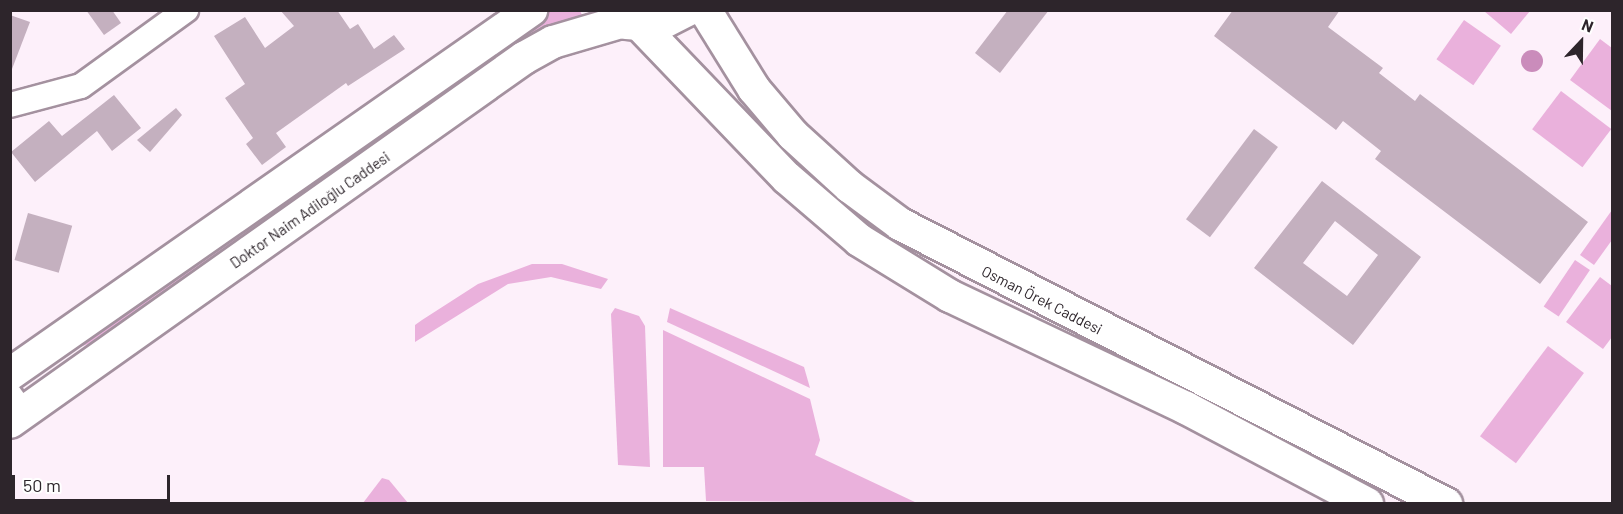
<!DOCTYPE html>
<meta charset="utf-8">
<style>
body{margin:0}
#map{position:relative;width:1623px;height:514px;overflow:hidden;background:#fdf0fa;font-family:Barlow,sans-serif}
div>[style]{position:absolute}
[style*='--x']{left:calc(var(--x)*1px);top:calc(var(--y)*1px);width:calc(var(--w)*1px);rotate:calc(var(--a)*1deg)}
.green>*{inset:0;background:#eab1dc;transform-origin:0 0}
.water>*{inset:0;background:#ca8cbb}
.round{border-radius:50%}
.building>*{inset:0;background:#c4b0bf;transform-origin:0 0}
.roads{filter:drop-shadow(2px 0 #a4919f) drop-shadow(-2px 0 #a4919f) drop-shadow(0 2px #a4919f) drop-shadow(0 -2px #a4919f)}
.minor>*{height:24px;margin:-12px;padding:0 12px;transform-origin:12px;border-radius:12px;background:#fff}
.major>*{height:32px;margin:-16px;padding:0 16px;transform-origin:16px;border-radius:16px;background:#fff}
span{translate:-50% -50%;white-space:nowrap;text-align:center;line-height:1.15;-webkit-text-stroke:4.5px #fff;paint-order:stroke}
.street-label{font-size:15px;color:#2d252b}
.frame{position:absolute;inset:0;border:12px solid #2d252b;pointer-events:none}
.north{position:absolute;left:1551px;top:12px;width:60px;height:60px;-webkit-text-stroke:4px #fff;paint-order:stroke;rotate:22deg;font-size:16px;font-weight:700;line-height:24px;text-align:center;color:#2d252b}
.north::after{content:'';display:block;margin:auto;width:21px;height:27px;background:#2d252b;clip-path:polygon(50% 0,100% 100%,50% 72%,0 100%)}
.scale{position:absolute;left:12px;top:475px;width:158px;height:27px;box-sizing:border-box;border:3px solid #2d252b;border-top:0;padding-left:8px;font-size:18px;line-height:21px;white-space:nowrap;color:#2d252b;-webkit-text-stroke:4px #fff;paint-order:stroke}
</style>
<div id="map">
<div class="green">
<div style="clip-path:polygon(544px 11px,580px 11px,582px 15px,512px 57px,97px 341px,71px 350px)"></div>
<div style="clip-path:polygon(1484px 11px,1530px 11px,1511px 34px)"></div>
<div style="left:1464px;top:20px;width:45px;height:48px;rotate:35deg"></div>
<div style="clip-path:polygon(1600px 39px,1612px 48px,1612px 111px,1570px 80px)"></div>
<div style="left:1561px;top:91px;width:63px;height:48px;rotate:37deg"></div>
<div style="clip-path:polygon(1612px 210px,1612px 240px,1594px 265px,1580px 255px)"></div>
<div style="left:1575px;top:260px;width:18px;height:56px;rotate:34deg"></div>
<div style="clip-path:polygon(532px 264px,562px 264px,608px 279px,601px 289px,551px 277px,508px 284px,415px 342px,415px 325px,422px 320px,478px 284px)"></div>
<div style="clip-path:polygon(1600px 277px,1612px 286px,1612px 337px,1603px 349px,1566px 322px)"></div>
<div style="clip-path:polygon(615px 308px,639px 316px,645px 326px,650px 467px,618px 465px,611px 314px)"></div>
<div style="clip-path:polygon(670px 308px,804px 367px,810px 388px,667px 322px)"></div>
<div style="clip-path:polygon(663px 330px,810px 399px,820px 440px,815px 455px,917px 503px,706px 501px,704px 467px,663px 467px)"></div>
<div style="left:1548px;top:346px;width:45px;height:113px;rotate:37deg"></div>
<div style="clip-path:polygon(382px 478px,389px 480px,408px 503px,363px 503px)"></div>
</div>
<div class="water">
<div class="round" style="left:1521px;top:50px;width:22px;height:22px"></div>
</div>
<div class="building">
<div style="clip-path:polygon(86px 10px,112px 10px,121px 23px,104px 35px)"></div>
<div style="clip-path:polygon(280px 10px,337px 10px,350px 29px,358px 24px,374px 49px,394px 35px,405px 49px,348px 86px,346px 83px,276px 133px,286px 147px,262px 165px,246px 144px,253px 138px,225px 98px,245px 84px,214px 36px,245px 17px,265px 48px,294px 26px)"></div>
<div style="clip-path:polygon(1008px 10px,1049px 10px,1000px 73px,975px 53px)"></div>
<div style="clip-path:polygon(1233px 10px,1340px 10px,1328px 27px,1383px 68px,1379px 73px,1415px 101px,1420px 94px,1588px 222px,1540px 284px,1375px 159px,1381px 151px,1343px 121px,1336px 130px,1214px 36px)"></div>
<div style="clip-path:polygon(10px 15px,30px 22px,12px 69px,10px 69px)"></div>
<div style="clip-path:polygon(114px 95px,141px 128px,112px 151px,97px 131px,35px 182px,11px 152px,49px 121px,62px 136px)"></div>
<div style="clip-path:polygon(176px 108px,182px 115px,150px 152px,137px 140px)"></div>
<div style="left:1254px;top:129px;width:30px;height:113px;rotate:37deg"></div>
<div style="clip-path:polygon(evenodd,1322px 181px,1421px 257px,1353px 345px,1254px 268px,1322px 181px,1335px 221px,1378px 255px,1347px 296px,1303px 263px,1335px 221px)"></div>
<div style="left:28px;top:213px;width:46px;height:49px;rotate:16deg"></div>
</div>
<div class="roads">
<div class="minor">
<div style="--x:10;--y:105;--w:73;--a:-15"></div>
<div style="--x:81;--y:86;--w:130;--a:-35.9"></div>
<div style="--x:10;--y:395;--w:22;--a:54"></div>
</div>
<div class="major">
<div style="--x:705;--y:10;--w:93;--a:58.2"></div>
<div style="--x:754;--y:89;--w:60;--a:49.7"></div>
<div style="--x:793;--y:135;--w:77;--a:42.4"></div>
<div style="--x:850;--y:187;--w:62;--a:36.5"></div>
<div style="--x:900;--y:224;--w:614;--a:27.15"></div>
<div style="--x:626;--y:23;--w:32;--a:4"></div>
<div style="--x:658;--y:25;--w:33;--a:-27"></div>
<div style="--x:641;--y:26;--w:211;--a:46.2"></div>
<div style="--x:787;--y:178;--w:95;--a:40.7"></div>
<div style="--x:859;--y:240;--w:107;--a:31.6"></div>
<div style="--x:950;--y:296;--w:261;--a:25.4"></div>
<div style="--x:1186;--y:408;--w:205;--a:27.9"></div>
<div style="--x:10;--y:374;--w:636;--a:-34.94"></div>
<div style="--x:10;--y:422;--w:630;--a:-35.31"></div>
<div style="--x:524;--y:58;--w:33;--a:-29"></div>
<div style="--x:553;--y:42;--w:71;--a:-16.4"></div>
</div>
</div>
<div class="street-label">
<span style="left:310px;top:210px;rotate:-35deg">Doktor Naim Adiloğlu Caddesi</span>
<span style="left:1042px;top:300px;rotate:27deg">Osman Örek Caddesi</span>
</div>
<div class="frame"></div>
<div class="north">N</div>
<div class="scale">50 m</div>
</div>
